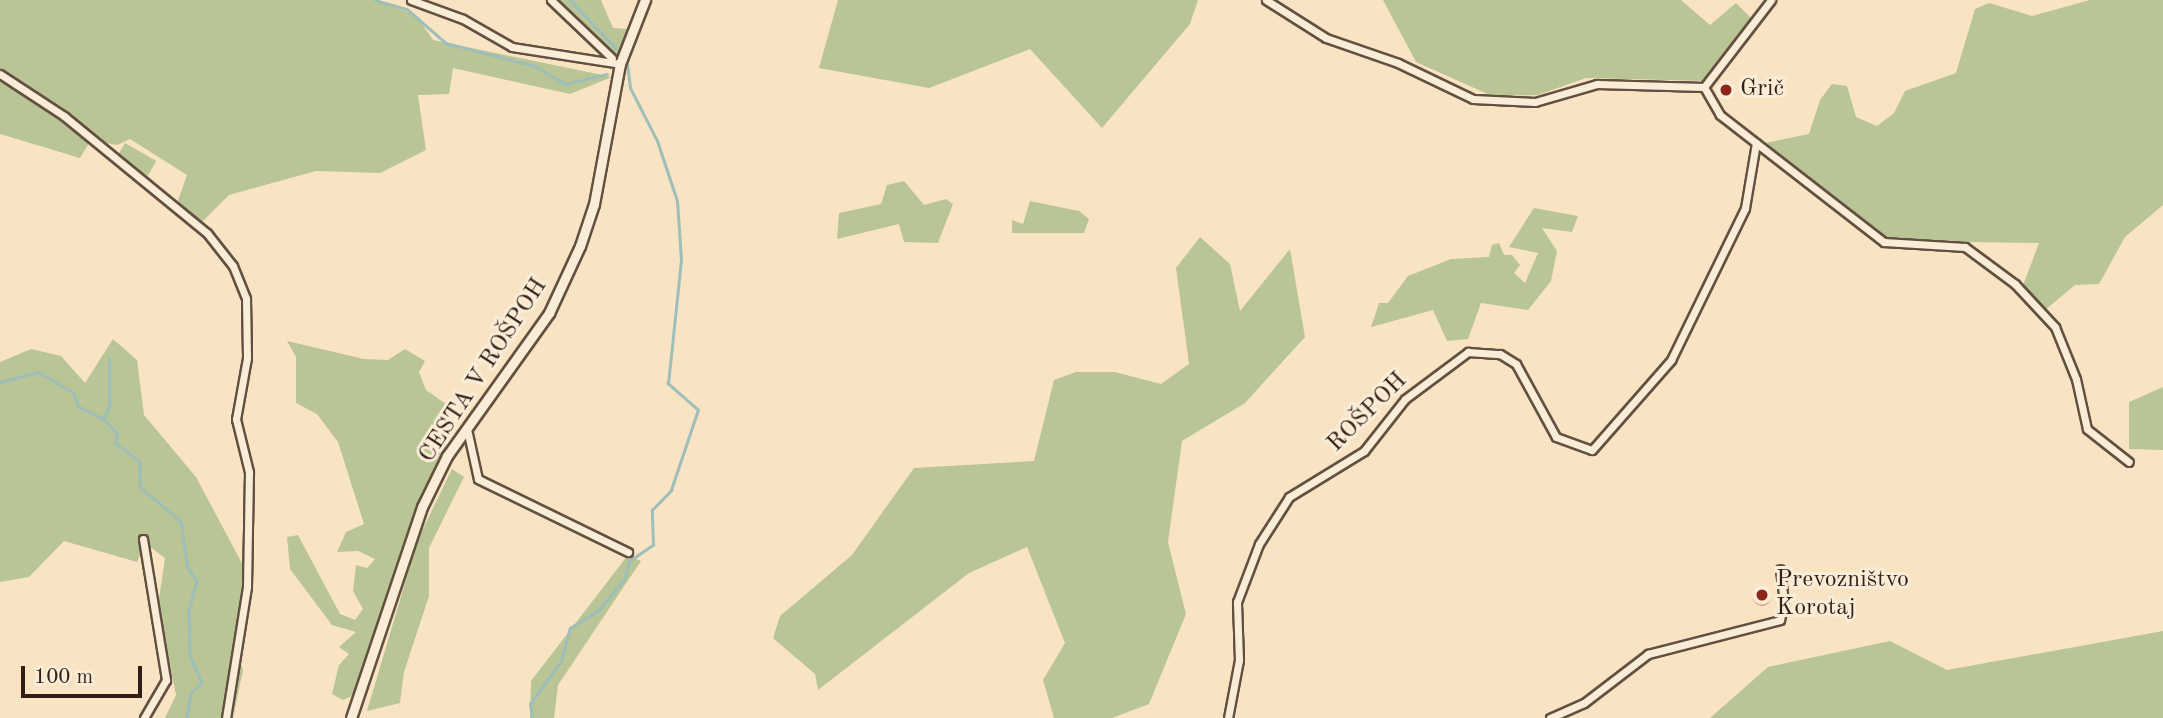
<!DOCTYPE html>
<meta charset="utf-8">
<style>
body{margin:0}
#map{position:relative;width:2163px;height:718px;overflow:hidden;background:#f8e4c3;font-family:"Old Standard TT",serif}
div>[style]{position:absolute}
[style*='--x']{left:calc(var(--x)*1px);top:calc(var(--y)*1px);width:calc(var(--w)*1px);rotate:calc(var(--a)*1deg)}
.green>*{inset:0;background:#bac596;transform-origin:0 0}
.stream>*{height:2.5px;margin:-1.25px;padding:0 1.25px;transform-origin:1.25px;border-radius:1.25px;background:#9ebeb9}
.building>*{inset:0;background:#da9e84}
.round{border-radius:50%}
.roads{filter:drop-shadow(2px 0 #635041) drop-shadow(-2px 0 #635041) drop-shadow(0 2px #635041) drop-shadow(0 -2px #635041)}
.minor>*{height:7px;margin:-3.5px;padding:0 3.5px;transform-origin:3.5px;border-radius:3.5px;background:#faedd8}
.tertiary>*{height:9px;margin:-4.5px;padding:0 4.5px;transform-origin:4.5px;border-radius:4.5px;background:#faedd8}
.dots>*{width:19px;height:19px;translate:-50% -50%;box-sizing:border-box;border:4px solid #faedd8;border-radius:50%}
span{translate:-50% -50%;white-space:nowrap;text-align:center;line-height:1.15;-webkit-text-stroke:6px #faedd8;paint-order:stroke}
.poi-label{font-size:24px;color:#311e16}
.left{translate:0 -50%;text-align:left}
.street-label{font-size:24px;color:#311e16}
.scale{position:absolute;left:21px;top:666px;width:121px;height:32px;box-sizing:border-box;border:4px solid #311e16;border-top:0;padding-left:9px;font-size:21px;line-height:24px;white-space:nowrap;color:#311e16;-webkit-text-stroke:5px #faedd8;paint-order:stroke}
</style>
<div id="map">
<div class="green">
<div style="clip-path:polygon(0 0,374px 0,416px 15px,433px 40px,612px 77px,570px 94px,453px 68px,449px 94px,418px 95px,426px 150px,380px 173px,316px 171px,229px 195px,195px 229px,174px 212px,187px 175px,130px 139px,117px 145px,91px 140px,80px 158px,0 134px)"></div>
<div style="clip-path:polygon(560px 0,601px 0,613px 28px,629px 29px,619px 57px)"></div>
<div style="clip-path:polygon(838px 0,1198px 0,1190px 24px,1102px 128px,1030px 49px,929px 88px,819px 68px)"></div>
<div style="clip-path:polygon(1383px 0,1681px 0,1710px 25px,1736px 3px,1752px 19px,1703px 81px,1586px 78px,1538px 95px,1492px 96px,1416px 62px)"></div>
<div style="clip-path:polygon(2090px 0,2163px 0,2163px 205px,2125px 237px,2099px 284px,2075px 285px,2045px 310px,2022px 288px,2039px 243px,1897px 241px,1875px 233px,1765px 143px,1809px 134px,1820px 100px,1832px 84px,1847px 86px,1856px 117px,1877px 126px,1894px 113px,1905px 91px,1956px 73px,1975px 9px,1989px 3px,2032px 16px)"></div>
<div style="left:125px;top:143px;width:36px;height:17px;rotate:30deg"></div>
<div style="clip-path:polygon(904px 181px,924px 205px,946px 199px,953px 204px,938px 243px,904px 242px,899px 224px,837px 239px,839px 213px,881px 204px,887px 185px)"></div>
<div style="clip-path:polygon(1030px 201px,1079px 211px,1089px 219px,1084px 233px,1012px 233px,1012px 220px,1023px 224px)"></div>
<div style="clip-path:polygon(1534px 208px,1578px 216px,1572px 232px,1542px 228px,1557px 251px,1551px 281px,1528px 310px,1481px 303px,1468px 339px,1447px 341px,1433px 310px,1371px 327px,1379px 303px,1388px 303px,1408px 276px,1451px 259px,1489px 257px,1492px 245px,1499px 243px,1504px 255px,1512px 255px,1520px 265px,1514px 273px,1525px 283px,1538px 253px,1509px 247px)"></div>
<div style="clip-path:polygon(1200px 237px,1230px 264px,1240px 311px,1290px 249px,1305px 337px,1245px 403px,1182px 441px,1168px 542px,1186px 614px,1149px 704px,1112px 718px,1054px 718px,1043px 680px,1065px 643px,1027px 547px,969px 573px,818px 690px,815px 674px,773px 638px,780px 616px,852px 555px,914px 468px,1034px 461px,1054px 380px,1076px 372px,1115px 372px,1161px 384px,1189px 364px,1176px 268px)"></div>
<div style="clip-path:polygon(113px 339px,137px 360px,144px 415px,196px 477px,245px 569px,235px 647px,243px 670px,233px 718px,165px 718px,176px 695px,158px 605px,165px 558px,145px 543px,137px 562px,64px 541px,29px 577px,0 582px,0 362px,31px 349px,61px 356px,85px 383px)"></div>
<div style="clip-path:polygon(287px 341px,364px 359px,388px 360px,405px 349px,425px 361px,419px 372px,426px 390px,446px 404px,446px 450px,400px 553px,357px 694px,343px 700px,332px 694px,339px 665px,349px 654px,339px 647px,356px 632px,332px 625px,290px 569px,287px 537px,298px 535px,340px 614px,355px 620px,363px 609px,353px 591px,356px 565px,367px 568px,375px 559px,358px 551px,337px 552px,346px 532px,364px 524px,338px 442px,317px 414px,296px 403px,296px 357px)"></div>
<div style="clip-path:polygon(2163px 387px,2163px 450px,2129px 449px,2129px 402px)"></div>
<div style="clip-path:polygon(452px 469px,464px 477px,429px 548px,429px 596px,404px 672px,400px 703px,367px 711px,418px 539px)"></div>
<div style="clip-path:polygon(628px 555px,641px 561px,558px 685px,554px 718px,530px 718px,531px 681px)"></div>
<div style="clip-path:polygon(2163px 631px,2163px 718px,1710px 718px,1768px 667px,1890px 641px,1947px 670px)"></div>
</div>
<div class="stream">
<div style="--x:375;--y:0;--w:33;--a:16"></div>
<div style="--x:407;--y:9;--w:52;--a:41.1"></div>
<div style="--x:446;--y:43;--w:92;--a:14.5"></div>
<div style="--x:535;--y:66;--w:35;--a:31"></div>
<div style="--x:565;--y:84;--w:43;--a:-13.4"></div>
<div style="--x:570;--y:0;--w:66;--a:46.2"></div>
<div style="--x:0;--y:382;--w:40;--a:-14.4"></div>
<div style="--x:39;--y:372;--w:41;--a:31"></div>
<div style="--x:74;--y:393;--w:14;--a:73"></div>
<div style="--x:78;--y:406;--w:29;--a:27"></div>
<div style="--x:104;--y:419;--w:19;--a:47"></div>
<div style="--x:117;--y:433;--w:10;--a:96"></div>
<div style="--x:116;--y:443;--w:31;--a:38"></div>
<div style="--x:140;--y:462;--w:25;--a:90"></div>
<div style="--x:140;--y:487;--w:53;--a:39.7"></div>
<div style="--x:181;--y:521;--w:48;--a:81.5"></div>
<div style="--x:188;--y:568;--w:16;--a:55"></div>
<div style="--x:197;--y:581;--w:30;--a:105"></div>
<div style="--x:189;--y:610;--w:45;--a:88.7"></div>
<div style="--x:190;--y:655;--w:30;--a:67"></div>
<div style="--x:202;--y:683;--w:15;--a:138"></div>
<div style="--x:191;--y:693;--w:25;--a:99"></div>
<div style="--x:104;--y:419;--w:14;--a:-69"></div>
<div style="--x:109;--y:406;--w:47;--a:-90"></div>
<div style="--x:532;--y:718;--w:14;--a:-98"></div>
<div style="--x:530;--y:704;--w:53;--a:-54.2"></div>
<div style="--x:561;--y:661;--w:34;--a:-75"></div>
<div style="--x:570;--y:628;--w:34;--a:-32"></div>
<div style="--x:599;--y:610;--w:40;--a:-51"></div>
<div style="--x:624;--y:579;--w:19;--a:-74"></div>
<div style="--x:629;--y:561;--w:29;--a:-34"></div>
<div style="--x:653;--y:545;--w:35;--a:-92"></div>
<div style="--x:652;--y:510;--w:28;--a:-46"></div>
<div style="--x:671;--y:490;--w:84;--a:-71.4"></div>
<div style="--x:698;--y:410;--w:40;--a:-139"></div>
<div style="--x:668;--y:384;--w:125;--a:-84"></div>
<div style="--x:681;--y:260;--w:59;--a:-93.9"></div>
<div style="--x:677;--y:201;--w:63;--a:-108.4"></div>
<div style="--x:657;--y:141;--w:59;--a:-117"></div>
<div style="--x:630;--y:88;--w:23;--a:-97"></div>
</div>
<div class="building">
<div class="round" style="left:1753px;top:588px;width:18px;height:18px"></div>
</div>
<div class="roads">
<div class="minor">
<div style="--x:411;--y:0;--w:55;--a:20.1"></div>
<div style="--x:463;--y:19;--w:56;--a:29.7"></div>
<div style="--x:512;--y:47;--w:109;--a:8.9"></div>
<div style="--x:551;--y:0;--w:84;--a:43.6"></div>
<div style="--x:1266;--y:0;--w:71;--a:32.3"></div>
<div style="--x:1326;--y:38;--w:76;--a:19.1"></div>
<div style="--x:1398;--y:63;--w:83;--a:25.6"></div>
<div style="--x:1473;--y:99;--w:62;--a:2.8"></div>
<div style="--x:1535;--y:102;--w:65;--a:-16.2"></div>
<div style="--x:1597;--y:84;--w:107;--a:1.6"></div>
<div style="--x:0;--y:74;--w:77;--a:33.3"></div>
<div style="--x:64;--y:116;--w:185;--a:39.3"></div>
<div style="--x:207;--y:233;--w:42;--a:51.8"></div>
<div style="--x:233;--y:266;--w:35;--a:68"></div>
<div style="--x:246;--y:299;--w:59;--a:89"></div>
<div style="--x:247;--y:358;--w:62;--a:100.2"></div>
<div style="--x:236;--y:419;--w:55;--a:76.2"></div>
<div style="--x:249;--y:472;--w:115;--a:91"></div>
<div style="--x:247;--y:587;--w:133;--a:99.1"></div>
<div style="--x:1704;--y:87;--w:32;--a:60"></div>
<div style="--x:1720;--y:115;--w:207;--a:37.8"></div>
<div style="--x:1884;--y:242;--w:81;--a:3.5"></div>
<div style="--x:1965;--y:247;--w:62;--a:36.5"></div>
<div style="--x:2015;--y:284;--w:59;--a:47.1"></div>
<div style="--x:2055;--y:327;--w:56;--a:68"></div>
<div style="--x:2076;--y:379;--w:51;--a:77.6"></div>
<div style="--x:2087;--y:429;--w:53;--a:38.2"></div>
<div style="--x:1704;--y:87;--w:110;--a:-52.4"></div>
<div style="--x:467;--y:429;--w:51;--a:77.6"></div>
<div style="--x:478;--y:479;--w:167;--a:26"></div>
<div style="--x:143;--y:539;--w:143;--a:80.7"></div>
<div style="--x:166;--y:680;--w:44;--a:120.1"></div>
<div style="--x:1228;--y:718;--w:59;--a:-79.3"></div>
<div style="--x:1239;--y:660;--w:58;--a:-92"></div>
<div style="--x:1237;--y:602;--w:62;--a:-69.2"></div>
<div style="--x:1259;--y:544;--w:56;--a:-57.4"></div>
<div style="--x:1289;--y:497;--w:88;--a:-31.5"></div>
<div style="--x:1364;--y:451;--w:66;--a:-51.7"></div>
<div style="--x:1405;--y:399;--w:79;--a:-36.7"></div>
<div style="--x:1468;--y:352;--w:32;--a:4"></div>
<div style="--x:1500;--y:354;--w:19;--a:32"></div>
<div style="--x:1516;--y:364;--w:83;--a:61.3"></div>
<div style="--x:1556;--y:437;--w:38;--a:20"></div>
<div style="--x:1592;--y:450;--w:120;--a:-48.7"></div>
<div style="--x:1671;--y:360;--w:169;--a:-64"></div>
<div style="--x:1745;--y:208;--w:66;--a:-80.4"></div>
<div style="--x:1550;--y:718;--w:37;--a:-24"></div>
<div style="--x:1584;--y:703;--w:81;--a:-37.4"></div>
<div style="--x:1648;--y:654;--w:136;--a:-14.4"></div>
<div style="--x:1780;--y:620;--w:18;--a:-77"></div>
<div style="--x:1784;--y:602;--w:33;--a:-97"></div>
</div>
<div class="tertiary">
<div style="--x:351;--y:718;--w:223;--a:-71.4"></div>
<div style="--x:422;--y:507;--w:57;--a:-63.9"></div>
<div style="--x:447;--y:456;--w:176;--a:-54.5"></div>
<div style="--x:549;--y:313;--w:74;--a:-65.2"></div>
<div style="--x:580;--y:246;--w:44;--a:-71.6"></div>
<div style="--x:594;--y:204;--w:142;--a:-79.5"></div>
<div style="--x:620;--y:64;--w:69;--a:-68.7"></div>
</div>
</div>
<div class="dots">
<div style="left:1726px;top:90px;background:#8f2418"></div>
<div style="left:1762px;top:595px;background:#8f2418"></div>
</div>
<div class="poi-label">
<span class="left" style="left:1740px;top:90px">Grič</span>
<span class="left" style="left:1776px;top:595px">Prevozništvo<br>Korotaj</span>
</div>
<div class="street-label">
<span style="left:484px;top:371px;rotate:-57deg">CESTA V ROŠPOH</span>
<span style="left:1368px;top:413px;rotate:-45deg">ROŠPOH</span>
</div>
<div class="scale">100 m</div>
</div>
